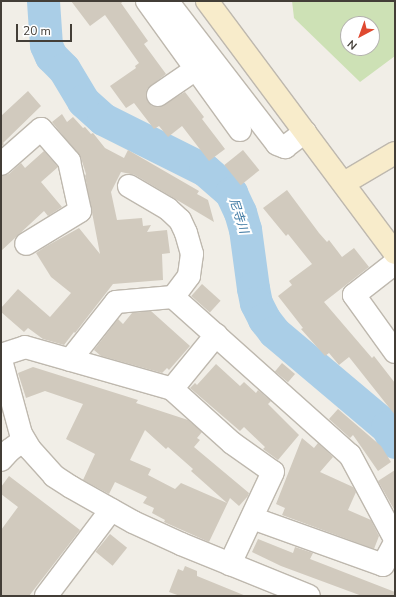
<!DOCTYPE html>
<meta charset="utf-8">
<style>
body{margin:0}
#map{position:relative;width:396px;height:597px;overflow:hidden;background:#f1eee7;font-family:"Nunito Sans","Noto Sans JP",sans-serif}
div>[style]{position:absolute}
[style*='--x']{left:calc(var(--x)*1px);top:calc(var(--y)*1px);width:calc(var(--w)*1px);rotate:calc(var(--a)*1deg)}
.green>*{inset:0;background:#cde1b5}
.river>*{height:33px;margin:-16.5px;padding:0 16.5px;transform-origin:16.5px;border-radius:16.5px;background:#aacee7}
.building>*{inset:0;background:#d1cabe;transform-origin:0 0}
.roads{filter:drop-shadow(1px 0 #beb8ae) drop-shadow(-1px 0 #beb8ae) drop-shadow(0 1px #beb8ae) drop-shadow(0 -1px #beb8ae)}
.street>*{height:22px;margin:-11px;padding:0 11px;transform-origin:11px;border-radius:11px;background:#fff}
.secondary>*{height:22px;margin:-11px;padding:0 11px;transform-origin:11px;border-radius:11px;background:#f8eccb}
span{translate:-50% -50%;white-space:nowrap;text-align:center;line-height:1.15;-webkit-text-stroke:4px #fff;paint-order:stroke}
.water-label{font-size:12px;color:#3d78a2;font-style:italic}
.frame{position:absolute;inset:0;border:2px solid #433e37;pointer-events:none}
.north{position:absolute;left:340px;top:16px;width:40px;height:40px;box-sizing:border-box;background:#fff;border:1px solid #b4b2af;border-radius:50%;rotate:221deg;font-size:11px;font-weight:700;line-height:16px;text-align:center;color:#433e37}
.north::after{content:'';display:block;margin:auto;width:14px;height:18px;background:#df4930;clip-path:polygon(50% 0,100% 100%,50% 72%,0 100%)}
.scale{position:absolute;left:16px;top:24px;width:56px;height:18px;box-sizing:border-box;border:2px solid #433e37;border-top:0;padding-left:5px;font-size:12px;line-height:14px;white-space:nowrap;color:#433e37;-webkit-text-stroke:3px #fff;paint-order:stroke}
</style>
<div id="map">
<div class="green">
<div style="clip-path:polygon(evenodd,292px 1px,395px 1px,395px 56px,360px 82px,294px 18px,292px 1px,348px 24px,372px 24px,372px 48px,348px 48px,348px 24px)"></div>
</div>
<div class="river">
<div style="--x:43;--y:1;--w:44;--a:86.1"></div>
<div style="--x:46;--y:45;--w:12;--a:66"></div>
<div style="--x:51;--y:56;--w:18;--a:45"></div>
<div style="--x:64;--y:69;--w:37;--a:59"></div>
<div style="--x:83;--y:101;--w:27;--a:42"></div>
<div style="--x:103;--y:119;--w:114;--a:26.6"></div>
<div style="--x:205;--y:170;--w:35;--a:41"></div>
<div style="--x:231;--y:193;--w:21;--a:65"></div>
<div style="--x:240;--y:212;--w:18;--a:74"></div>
<div style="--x:245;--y:229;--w:60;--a:82.3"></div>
<div style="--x:253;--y:288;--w:15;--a:79"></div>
<div style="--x:256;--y:303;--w:18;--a:63"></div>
<div style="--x:264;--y:319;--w:16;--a:52"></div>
<div style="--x:274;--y:332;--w:148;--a:40.1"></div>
<div style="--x:387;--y:427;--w:17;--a:62"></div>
</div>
<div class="building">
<div style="clip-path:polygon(71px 1px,124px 1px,121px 3px,148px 41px,144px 44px,166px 74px,147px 89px,146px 96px,148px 102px,152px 106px,159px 107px,185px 92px,204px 117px,202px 119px,225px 149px,209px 161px,182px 126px,168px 137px,159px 126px,154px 129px,134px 103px,126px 108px,110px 86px,136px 68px,135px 66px,139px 63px,105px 15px,90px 26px)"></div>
<div style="clip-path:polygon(28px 91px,41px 106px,3px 143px,4px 144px,1px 147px,1px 116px)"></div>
<div style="clip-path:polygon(62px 114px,67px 122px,73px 117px,83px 128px,85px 127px,91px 134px,93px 133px,105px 148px,124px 158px,128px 150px,199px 191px,197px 194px,208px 200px,214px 222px,135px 175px,121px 172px,111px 192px,117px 220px,142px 218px,143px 226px,151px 225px,147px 232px,167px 230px,170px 253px,162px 254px,163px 280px,113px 284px,75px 333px,74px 332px,64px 345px,43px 339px,28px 328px,24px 332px,1px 312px,1px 308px,18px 289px,50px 317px,71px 293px,51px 277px,36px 253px,45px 247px,79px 228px,100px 254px,85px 176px,86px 174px,81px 158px,52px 122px)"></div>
<div style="left:243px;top:150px;width:26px;height:24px;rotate:51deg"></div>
<div style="clip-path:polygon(44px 151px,58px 167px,41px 182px,62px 207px,48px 216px,44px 211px,1px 251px,1px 176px,9px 174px,21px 163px,25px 168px)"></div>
<div style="clip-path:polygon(287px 190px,319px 233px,327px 242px,329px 240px,342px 257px,354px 248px,369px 267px,324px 302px,372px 358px,374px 356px,395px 383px,395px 415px,349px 357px,339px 365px,329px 353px,325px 356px,301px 329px,303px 328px,278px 296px,292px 285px,289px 281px,312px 264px,288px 234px,286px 236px,263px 208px)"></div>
<div style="left:202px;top:284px;width:25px;height:16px;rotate:42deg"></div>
<div style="clip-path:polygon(151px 311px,190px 346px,169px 370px,167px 368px,162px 373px,101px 356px,94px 350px,118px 319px,123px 324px,132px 313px)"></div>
<div style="left:282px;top:363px;width:17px;height:11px;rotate:40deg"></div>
<div style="clip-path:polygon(216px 364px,240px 386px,244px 382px,256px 393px,258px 390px,271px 401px,268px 404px,299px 435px,278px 460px,263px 449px,265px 447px,244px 427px,240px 431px,190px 388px,195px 383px,197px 385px)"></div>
<div style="clip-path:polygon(evenodd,33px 367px,138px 400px,136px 403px,188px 420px,202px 432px,197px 438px,200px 440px,194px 447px,249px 493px,248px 496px,239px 506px,230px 498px,209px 542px,164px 522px,165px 520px,152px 513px,154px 508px,143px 503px,147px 497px,115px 482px,109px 494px,83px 480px,95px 454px,66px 439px,83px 404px,45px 391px,26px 398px,18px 373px,33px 367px,145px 430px,166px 449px,168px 447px,193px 469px,191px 471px,227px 503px,181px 483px,175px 489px,148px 475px,151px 469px,130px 460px,145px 430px)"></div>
<div style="clip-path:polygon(338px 409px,381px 446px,391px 462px,378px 471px,353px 435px,350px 438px,329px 419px)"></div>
<div style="clip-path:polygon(302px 438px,314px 448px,318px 443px,333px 457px,320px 472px,353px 487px,356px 492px,348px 510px,371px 520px,379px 536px,374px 549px,282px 515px,285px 508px,276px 504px)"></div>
<div style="clip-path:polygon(395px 470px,395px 511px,378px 481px)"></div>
<div style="clip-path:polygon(9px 476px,80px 530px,29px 596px,1px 596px,1px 530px,18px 507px,1px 494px,1px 487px)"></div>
<div style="left:110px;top:534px;width:22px;height:23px;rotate:39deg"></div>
<div style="clip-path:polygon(258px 539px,293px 553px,295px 547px,313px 553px,310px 559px,395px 592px,395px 596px,362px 596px,281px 566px,252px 552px)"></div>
<div style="clip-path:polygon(185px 566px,197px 571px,197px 576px,246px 596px,180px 596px,169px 592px,178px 569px,183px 571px)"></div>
</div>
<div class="roads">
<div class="street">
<div style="--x:147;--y:1;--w:159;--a:54.2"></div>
<div style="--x:167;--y:1;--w:180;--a:52.4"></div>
<div style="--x:277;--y:144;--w:9;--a:21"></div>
<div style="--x:285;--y:147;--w:25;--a:-37"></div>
<div style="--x:158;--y:95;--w:46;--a:-34.4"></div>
<div style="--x:1;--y:164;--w:53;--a:-41.2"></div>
<div style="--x:41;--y:129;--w:43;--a:48.8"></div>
<div style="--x:69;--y:161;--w:51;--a:77.6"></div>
<div style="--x:80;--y:211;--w:63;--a:148.6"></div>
<div style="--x:129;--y:186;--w:45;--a:30.5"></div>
<div style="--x:168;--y:209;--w:16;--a:43"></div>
<div style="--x:180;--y:220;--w:14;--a:65"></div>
<div style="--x:186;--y:233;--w:22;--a:74"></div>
<div style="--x:192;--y:254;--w:22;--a:98"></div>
<div style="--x:189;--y:276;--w:26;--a:127"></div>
<div style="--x:395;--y:263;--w:52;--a:142"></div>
<div style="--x:354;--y:295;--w:70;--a:54.3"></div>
<div style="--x:1;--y:355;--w:25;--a:-18"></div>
<div style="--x:25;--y:347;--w:153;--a:15.9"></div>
<div style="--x:172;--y:389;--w:81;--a:42"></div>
<div style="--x:232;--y:443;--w:50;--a:35.3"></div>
<div style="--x:273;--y:472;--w:102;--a:115.1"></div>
<div style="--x:1;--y:360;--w:77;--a:74.9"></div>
<div style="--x:21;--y:434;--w:17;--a:59"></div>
<div style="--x:30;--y:449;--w:36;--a:48"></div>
<div style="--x:54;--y:476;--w:20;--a:33"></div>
<div style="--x:71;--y:487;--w:71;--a:29.4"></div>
<div style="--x:133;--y:522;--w:53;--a:24.6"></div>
<div style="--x:181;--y:544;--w:138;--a:22.1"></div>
<div style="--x:70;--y:360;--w:74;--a:-51.6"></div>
<div style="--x:116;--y:302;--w:57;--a:-5"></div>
<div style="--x:173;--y:297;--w:237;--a:41.8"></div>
<div style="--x:350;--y:455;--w:95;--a:61.8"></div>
<div style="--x:172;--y:389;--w:70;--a:-50.8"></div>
<div style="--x:1;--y:460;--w:13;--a:-48"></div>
<div style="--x:10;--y:450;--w:17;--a:-36"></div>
<div style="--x:252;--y:518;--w:139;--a:19.7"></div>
<div style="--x:383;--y:565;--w:26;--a:-62"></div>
<div style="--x:46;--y:596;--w:108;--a:-52.9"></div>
</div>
<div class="secondary">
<div style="--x:207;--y:1;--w:314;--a:53.3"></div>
<div style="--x:344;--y:183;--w:59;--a:-30.5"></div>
</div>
</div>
<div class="water-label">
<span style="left:238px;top:216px;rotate:72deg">尼寺川</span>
</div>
<div class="frame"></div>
<div class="north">N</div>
<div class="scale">20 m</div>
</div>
